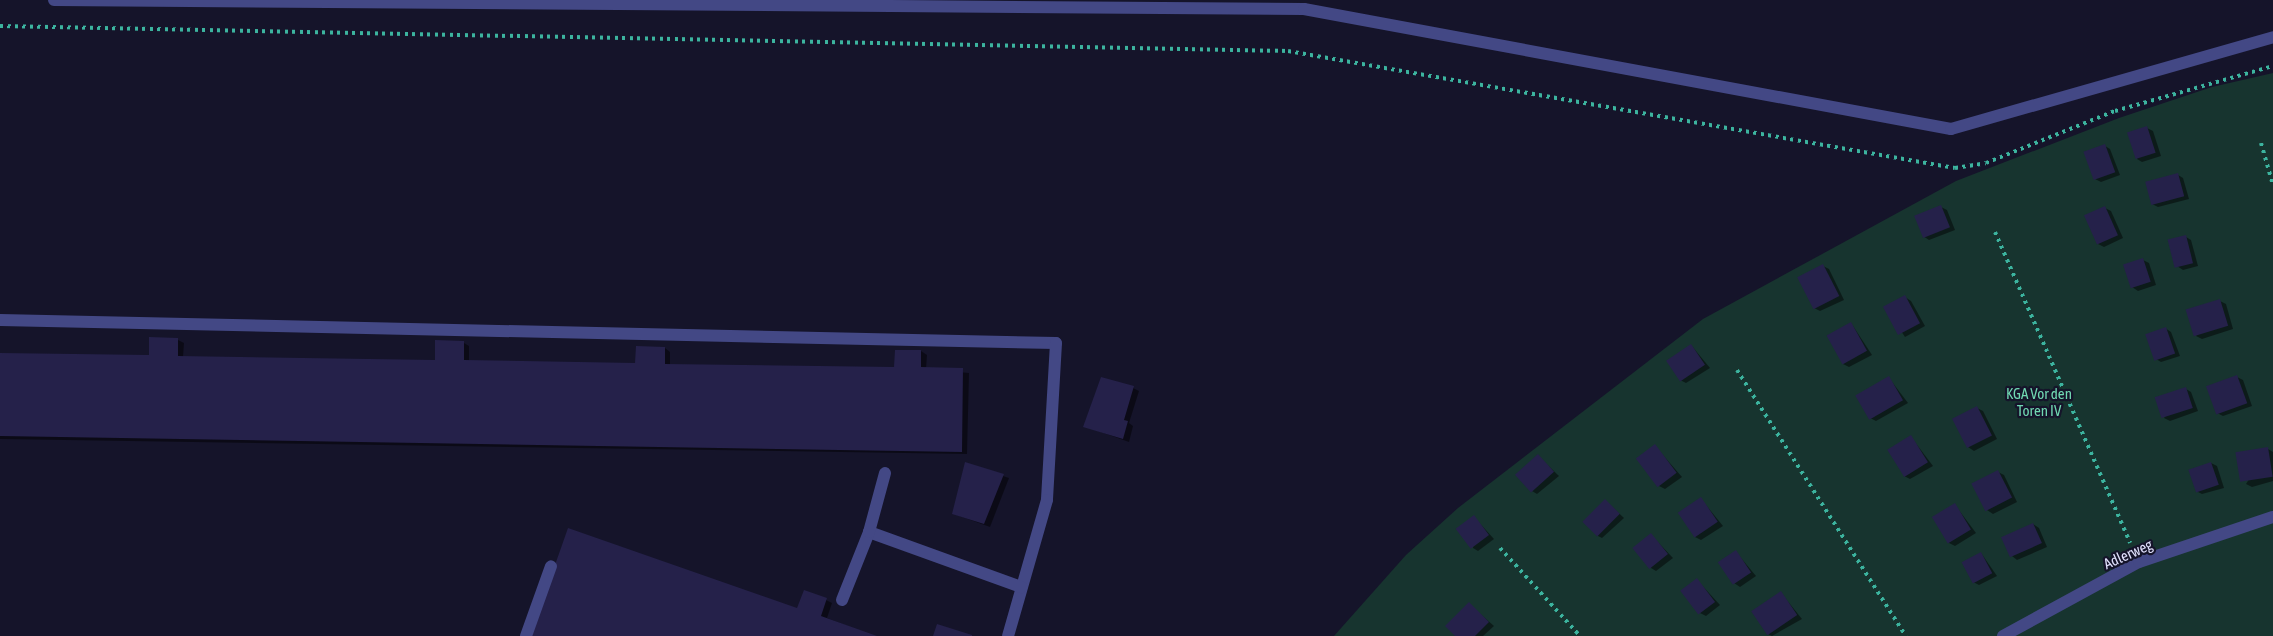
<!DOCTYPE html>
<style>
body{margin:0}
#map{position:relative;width:2273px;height:636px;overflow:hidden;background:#15142a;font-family:"Asap Condensed",sans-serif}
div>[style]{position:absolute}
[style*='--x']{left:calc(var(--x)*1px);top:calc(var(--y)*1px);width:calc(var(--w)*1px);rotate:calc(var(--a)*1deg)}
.green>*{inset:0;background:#17342f}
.shadow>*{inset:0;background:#0007}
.building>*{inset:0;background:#25214a;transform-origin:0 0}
.path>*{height:4px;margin-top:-2px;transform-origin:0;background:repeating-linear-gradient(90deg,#3cb49f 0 3px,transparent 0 7.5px)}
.service>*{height:12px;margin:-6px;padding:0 6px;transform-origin:6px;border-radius:6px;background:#434885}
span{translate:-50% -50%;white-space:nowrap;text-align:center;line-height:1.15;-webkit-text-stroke:4.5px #15142a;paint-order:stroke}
.park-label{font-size:15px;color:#70d8b2}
.street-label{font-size:15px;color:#e0e0fc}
</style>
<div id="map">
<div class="green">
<div style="clip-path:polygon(2273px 73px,2273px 636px,1334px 636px,1406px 555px,1458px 508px,1703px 319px,1956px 181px,2119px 118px,2212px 87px)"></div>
</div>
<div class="shadow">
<div style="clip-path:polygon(2147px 128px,2153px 131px,2161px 156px,2142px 162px,2137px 159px)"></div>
<div style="clip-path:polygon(2105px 146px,2110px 149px,2120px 175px,2101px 182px,2095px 179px)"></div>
<div style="clip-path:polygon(2178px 175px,2183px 178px,2189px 199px,2158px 207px,2152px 204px)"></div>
<div style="clip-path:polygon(1941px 207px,1947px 210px,1955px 230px,1929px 240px,1923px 236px)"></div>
<div style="clip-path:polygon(2105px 208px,2111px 211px,2123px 238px,2104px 247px,2098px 244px)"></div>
<div style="clip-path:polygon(2186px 237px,2191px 240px,2198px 266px,2183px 270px,2177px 266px)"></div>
<div style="clip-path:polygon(2143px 260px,2149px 263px,2156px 285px,2138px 291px,2132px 287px)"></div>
<div style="clip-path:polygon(1823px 266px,1829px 269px,1844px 300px,1820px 311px,1814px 308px)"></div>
<div style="clip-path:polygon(1905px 297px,1911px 301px,1925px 326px,1905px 337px,1885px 307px)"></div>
<div style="clip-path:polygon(2220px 301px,2226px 304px,2233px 329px,2202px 339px,2196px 336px)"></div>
<div style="clip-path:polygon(1851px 323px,1872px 355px,1849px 367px,1843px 364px)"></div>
<div style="clip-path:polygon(2165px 328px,2171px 332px,2180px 356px,2161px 362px,2156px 359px)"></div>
<div style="clip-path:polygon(178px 340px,184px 343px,183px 357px,436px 362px,464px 343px,469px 346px,469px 362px,637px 365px,665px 348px,670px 352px,670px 365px,896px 369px,921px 351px,927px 355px,926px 369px,969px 373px,967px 454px,0 439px,0 354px,150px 357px)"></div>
<div style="clip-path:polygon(1691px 345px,1710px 368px,1686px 383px,1680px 380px)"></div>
<div style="clip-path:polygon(2237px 377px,2243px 380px,2252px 406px,2223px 416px,2217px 413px)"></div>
<div style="clip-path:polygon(1889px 378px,1908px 403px,1876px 421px,1870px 418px)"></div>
<div style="clip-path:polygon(1133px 388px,1139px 391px,1129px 423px,1133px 426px,1129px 442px,1084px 426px)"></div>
<div style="clip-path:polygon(2186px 389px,2191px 392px,2198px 411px,2170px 421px,2164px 418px)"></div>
<div style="clip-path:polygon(1977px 408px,1983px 411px,1997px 439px,1974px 451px,1968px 447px)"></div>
<div style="clip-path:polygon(1911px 437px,1933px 466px,1910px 479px,1904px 476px)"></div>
<div style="clip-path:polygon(1655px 446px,1682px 477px,1665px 489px,1659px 486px)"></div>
<div style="clip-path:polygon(2268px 449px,2273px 452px,2273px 481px,2252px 487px,2246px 484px)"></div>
<div style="clip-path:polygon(1538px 456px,1559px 476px,1537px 494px,1532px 491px)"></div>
<div style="clip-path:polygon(2211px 463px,2217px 466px,2224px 488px,2202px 494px,2196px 491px)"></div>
<div style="clip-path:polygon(966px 464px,1009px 478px,990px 527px,954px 514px)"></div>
<div style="clip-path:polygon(1998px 472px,2004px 475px,2017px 502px,1993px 514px,1987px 510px)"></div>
<div style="clip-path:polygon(1701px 499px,1723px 526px,1701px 540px,1695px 537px)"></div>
<div style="clip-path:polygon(1606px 501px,1624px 518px,1602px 538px,1596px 535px)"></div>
<div style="clip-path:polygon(1955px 505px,1976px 533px,1955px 546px,1949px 543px)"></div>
<div style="clip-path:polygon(1474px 517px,1494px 539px,1478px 551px,1473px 548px)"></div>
<div style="clip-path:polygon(2033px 524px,2039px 528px,2047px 547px,2017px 560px,2012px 556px)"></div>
<div style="clip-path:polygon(1651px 535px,1673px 558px,1656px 571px,1651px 568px)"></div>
<div style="clip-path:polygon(1736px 552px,1756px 576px,1740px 587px,1734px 583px)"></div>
<div style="clip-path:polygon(1981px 553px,1997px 576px,1979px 585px,1973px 582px)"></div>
<div style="clip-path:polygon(1697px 580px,1720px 605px,1706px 616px,1700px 613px)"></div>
<div style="clip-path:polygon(1781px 593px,1802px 619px,1772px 636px,1768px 634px)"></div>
<div style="clip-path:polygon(826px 600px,832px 603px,827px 618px,873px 636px,798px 610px)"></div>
<div style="clip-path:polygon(1469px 604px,1494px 626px,1483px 636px,1457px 636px)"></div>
</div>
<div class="building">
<div style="left:2147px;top:126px;width:28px;height:21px;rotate:72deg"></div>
<div style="left:2105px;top:144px;width:30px;height:23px;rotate:70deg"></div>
<div style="left:2178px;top:173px;width:24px;height:34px;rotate:75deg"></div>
<div style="left:1941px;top:205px;width:24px;height:29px;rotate:68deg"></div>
<div style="left:2105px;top:206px;width:32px;height:23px;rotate:66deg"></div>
<div style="left:2186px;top:235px;width:29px;height:19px;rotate:76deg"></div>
<div style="left:2143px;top:258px;width:25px;height:21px;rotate:72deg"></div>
<div style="left:1823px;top:264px;width:36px;height:29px;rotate:63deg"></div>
<div style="left:1905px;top:295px;width:32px;height:25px;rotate:62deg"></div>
<div style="left:2220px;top:299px;width:28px;height:36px;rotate:73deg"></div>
<div style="left:1851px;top:322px;width:33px;height:28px;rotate:61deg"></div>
<div style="left:2166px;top:327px;width:28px;height:22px;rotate:71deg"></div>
<div style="clip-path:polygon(149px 337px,178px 338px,178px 356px,435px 360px,435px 340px,464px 341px,464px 360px,635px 363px,636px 346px,665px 347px,665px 364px,894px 367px,895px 350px,921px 350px,921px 367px,963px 368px,962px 452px,0 436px,0 353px,149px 355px)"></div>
<div style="left:1691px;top:344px;width:25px;height:30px;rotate:56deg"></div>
<div style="left:2237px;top:375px;width:30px;height:33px;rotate:70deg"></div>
<div style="left:1889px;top:376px;width:28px;height:39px;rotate:60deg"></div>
<div style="clip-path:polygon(1101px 377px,1134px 386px,1124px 420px,1128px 421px,1123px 439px,1083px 427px)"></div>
<div style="left:2186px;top:387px;width:22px;height:33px;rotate:72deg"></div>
<div style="left:1977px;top:406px;width:33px;height:28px;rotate:63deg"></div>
<div style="left:1911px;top:435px;width:32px;height:28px;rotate:58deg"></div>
<div style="left:1655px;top:444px;width:36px;height:24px;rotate:53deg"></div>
<div style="left:2268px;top:447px;width:30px;height:33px;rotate:81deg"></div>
<div style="left:1538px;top:454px;width:24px;height:31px;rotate:48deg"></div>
<div style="clip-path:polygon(965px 462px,1004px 474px,984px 524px,952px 514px)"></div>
<div style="left:2211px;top:462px;width:24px;height:24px;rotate:71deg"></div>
<div style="left:1998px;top:470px;width:31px;height:30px;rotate:63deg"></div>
<div style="left:1701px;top:497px;width:30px;height:28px;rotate:56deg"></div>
<div style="left:1605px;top:499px;width:21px;height:32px;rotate:45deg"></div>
<div style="left:1955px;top:503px;width:31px;height:27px;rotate:59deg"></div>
<div style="left:1474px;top:515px;width:25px;height:23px;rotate:53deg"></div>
<div style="left:2033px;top:523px;width:22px;height:35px;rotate:66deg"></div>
<div style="clip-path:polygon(568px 528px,797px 608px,804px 590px,827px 598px,821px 616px,877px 636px,530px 636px)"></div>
<div style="left:1651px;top:533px;width:27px;height:24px;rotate:51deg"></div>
<div style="left:1736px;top:550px;width:27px;height:22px;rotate:56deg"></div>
<div style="left:1981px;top:552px;width:24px;height:22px;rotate:62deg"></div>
<div style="left:1697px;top:578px;width:30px;height:21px;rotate:53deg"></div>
<div style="left:1781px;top:591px;width:29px;height:36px;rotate:56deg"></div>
<div style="clip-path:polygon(1469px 602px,1489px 622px,1475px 636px,1455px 636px,1445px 626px)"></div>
<div style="clip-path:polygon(937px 624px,972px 635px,972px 636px,933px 636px)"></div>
</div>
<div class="path">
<div style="--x:0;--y:26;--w:1288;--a:1.11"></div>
<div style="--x:1288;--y:51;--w:677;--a:9.95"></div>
<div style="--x:1955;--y:168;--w:31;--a:-9"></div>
<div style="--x:1986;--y:163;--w:139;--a:-22"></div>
<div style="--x:2115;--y:111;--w:164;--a:-15.9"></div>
<div style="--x:2261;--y:143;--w:44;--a:74.1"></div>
<div style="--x:1995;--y:232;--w:339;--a:66.5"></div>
<div style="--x:1737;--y:370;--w:315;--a:57.6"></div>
<div style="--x:1500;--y:548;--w:119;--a:47.7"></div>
</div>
<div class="service">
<div style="--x:54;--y:0;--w:1250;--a:0.41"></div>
<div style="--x:1304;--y:9;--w:658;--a:10.51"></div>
<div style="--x:1951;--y:129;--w:335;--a:-15.9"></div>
<div style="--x:0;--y:320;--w:1056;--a:1.25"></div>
<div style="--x:1056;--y:343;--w:157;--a:93.3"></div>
<div style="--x:1047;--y:500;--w:141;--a:106"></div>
<div style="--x:869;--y:532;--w:162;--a:19.9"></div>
<div style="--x:842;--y:600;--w:73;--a:-68.3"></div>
<div style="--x:869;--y:532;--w:61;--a:-74.8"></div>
<div style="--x:526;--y:636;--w:74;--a:-70.3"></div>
<div style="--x:2003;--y:636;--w:155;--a:-28.6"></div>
<div style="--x:2139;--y:562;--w:141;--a:-18.6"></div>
</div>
<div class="park-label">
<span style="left:2039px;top:402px">KGA Vor den<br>Toren IV</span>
</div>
<div class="street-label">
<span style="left:2128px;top:554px;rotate:-24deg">Adlerweg</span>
</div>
</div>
